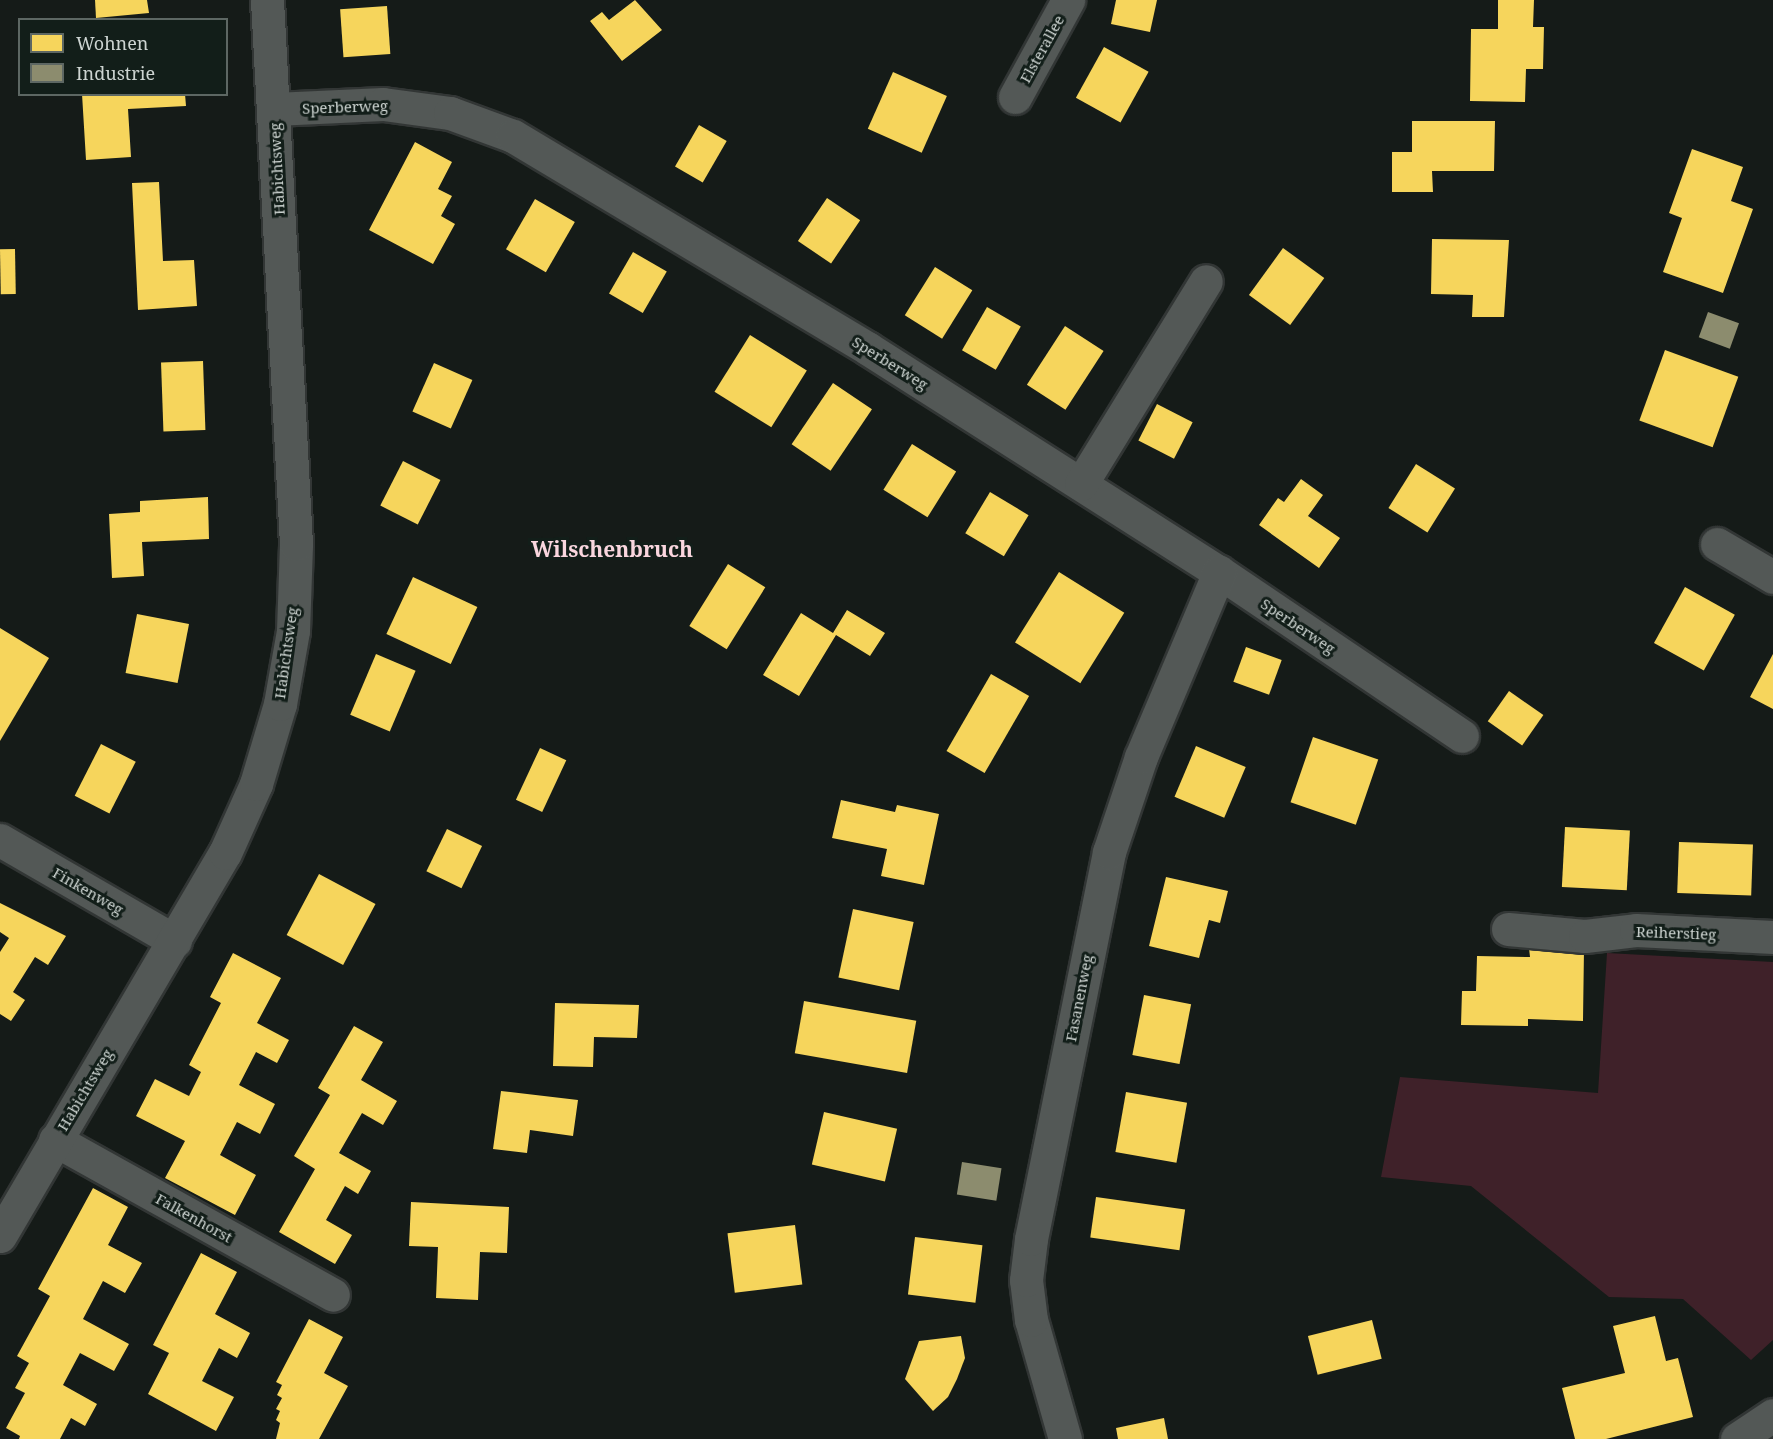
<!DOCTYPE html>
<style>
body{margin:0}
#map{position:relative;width:1773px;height:1439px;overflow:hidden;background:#151b18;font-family:"Noto Serif",serif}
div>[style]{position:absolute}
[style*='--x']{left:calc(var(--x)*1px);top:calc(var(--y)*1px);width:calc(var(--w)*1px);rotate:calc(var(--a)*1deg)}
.green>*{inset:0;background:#3f2129}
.homes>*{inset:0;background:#f6d55c;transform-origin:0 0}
.industry>*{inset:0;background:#8c8c6e;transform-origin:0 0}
.roads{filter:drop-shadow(2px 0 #323635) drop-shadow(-2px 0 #323635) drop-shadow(0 2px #323635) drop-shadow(0 -2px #323635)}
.minor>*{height:33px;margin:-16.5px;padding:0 16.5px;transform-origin:16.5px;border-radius:16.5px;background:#535856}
span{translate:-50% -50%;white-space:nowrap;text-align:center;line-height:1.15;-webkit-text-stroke:6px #121e19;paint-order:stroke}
.street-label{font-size:15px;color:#cdd4d1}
.district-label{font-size:21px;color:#f9d6de;font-weight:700}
.legend{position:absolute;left:18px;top:18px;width:210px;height:78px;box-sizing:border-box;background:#121e19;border:2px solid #5d6763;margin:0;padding:8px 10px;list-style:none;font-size:18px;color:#cdd4d1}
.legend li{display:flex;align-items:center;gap:12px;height:30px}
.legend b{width:30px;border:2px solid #5d6763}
</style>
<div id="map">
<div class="green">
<div style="clip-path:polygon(1607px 953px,1773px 962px,1773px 1340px,1751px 1360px,1683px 1299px,1609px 1297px,1471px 1186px,1381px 1177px,1400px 1077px,1598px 1093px)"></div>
</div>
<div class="homes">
<div style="clip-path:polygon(95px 0,147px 0,149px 13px,96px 18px)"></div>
<div style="clip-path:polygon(635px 0,662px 30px,622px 61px,590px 21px,602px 12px,609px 20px)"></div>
<div style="clip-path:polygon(1116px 0,1157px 0,1150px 32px,1111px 24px)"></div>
<div style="clip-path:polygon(1498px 0,1534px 0,1533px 27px,1544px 27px,1543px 69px,1526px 69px,1525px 102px,1470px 101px,1471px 29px,1498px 29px)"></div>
<div style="left:387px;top:6px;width:48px;height:47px;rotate:86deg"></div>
<div style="left:1104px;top:47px;width:51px;height:58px;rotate:29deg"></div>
<div style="left:893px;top:72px;width:59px;height:62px;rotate:24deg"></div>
<div style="clip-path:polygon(82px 94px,185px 94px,186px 106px,128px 109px,131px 157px,86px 160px)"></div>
<div style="clip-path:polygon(1412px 121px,1495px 121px,1494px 171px,1432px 171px,1433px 192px,1392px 192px,1392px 152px,1412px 152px)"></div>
<div style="left:699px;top:125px;width:32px;height:48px;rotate:30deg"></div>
<div style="clip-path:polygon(415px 142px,452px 162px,438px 189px,452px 196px,441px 216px,455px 224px,433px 264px,369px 230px)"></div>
<div style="clip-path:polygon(1692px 149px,1743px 167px,1731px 201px,1753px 209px,1723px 293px,1663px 272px,1682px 218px,1669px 213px)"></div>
<div style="clip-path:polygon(159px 182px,163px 261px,194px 260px,197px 306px,138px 310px,132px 183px)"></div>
<div style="left:827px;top:198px;width:40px;height:52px;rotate:34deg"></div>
<div style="left:535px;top:199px;width:46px;height:58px;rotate:30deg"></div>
<div style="clip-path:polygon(1432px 239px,1509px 240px,1504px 317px,1472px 317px,1473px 295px,1431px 294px)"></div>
<div style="left:1283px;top:248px;width:51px;height:58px;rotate:36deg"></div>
<div style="left:15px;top:249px;width:45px;height:15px;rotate:89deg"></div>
<div style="left:633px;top:252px;width:39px;height:48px;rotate:30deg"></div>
<div style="left:935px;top:267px;width:44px;height:57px;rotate:32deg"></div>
<div style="left:987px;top:307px;width:39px;height:50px;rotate:30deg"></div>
<div style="left:1065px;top:326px;width:46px;height:70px;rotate:33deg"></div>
<div style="left:750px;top:335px;width:67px;height:67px;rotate:32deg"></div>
<div style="left:1665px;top:350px;width:78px;height:75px;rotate:20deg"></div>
<div style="left:203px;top:361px;width:69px;height:42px;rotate:88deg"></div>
<div style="left:434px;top:363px;width:42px;height:53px;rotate:24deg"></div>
<div style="left:833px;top:383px;width:47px;height:74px;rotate:34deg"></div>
<div style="left:1157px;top:404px;width:40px;height:41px;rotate:27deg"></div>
<div style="left:912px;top:444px;width:52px;height:54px;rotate:32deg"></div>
<div style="left:403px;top:461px;width:42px;height:50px;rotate:27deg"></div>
<div style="left:1416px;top:464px;width:46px;height:52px;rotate:32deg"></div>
<div style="clip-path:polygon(1301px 479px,1323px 495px,1308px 516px,1340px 538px,1319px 568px,1259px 525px,1278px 498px,1284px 502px)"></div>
<div style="left:990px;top:492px;width:45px;height:48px;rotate:31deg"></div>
<div style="clip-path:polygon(208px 497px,209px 539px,142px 542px,144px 576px,112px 578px,109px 514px,140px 512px,140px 501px)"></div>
<div style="left:728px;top:564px;width:44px;height:73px;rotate:32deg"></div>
<div style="left:1059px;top:572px;width:77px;height:83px;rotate:32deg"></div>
<div style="left:413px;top:577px;width:71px;height:63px;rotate:25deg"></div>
<div style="left:1685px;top:587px;width:57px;height:64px;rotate:29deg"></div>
<div style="clip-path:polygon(847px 610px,885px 633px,870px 656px,836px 635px,799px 696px,763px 675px,801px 613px,833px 633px)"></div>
<div style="left:137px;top:614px;width:53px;height:60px;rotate:11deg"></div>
<div style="clip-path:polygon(0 628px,49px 658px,0 741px)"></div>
<div style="left:1246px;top:647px;width:38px;height:37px;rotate:20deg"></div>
<div style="left:376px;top:654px;width:43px;height:66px;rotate:23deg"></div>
<div style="clip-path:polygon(1773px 654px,1773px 709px,1750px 697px)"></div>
<div style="left:991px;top:674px;width:44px;height:89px;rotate:30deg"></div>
<div style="left:1509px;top:691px;width:42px;height:37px;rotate:35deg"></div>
<div style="left:1313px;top:737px;width:69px;height:69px;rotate:19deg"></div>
<div style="left:101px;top:744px;width:39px;height:58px;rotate:27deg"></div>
<div style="left:1196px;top:746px;width:54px;height:55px;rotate:23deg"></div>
<div style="left:540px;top:748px;width:29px;height:57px;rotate:25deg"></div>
<div style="clip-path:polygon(841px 800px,895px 812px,897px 805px,939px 814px,924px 885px,881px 876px,887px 849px,832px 838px)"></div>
<div style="left:1565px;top:827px;width:65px;height:60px;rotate:3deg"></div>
<div style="left:447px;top:829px;width:39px;height:47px;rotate:26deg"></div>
<div style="left:1679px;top:842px;width:74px;height:51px;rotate:2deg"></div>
<div style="left:319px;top:874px;width:64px;height:69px;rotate:28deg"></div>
<div style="clip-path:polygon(1166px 877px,1228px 891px,1220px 923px,1209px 920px,1199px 958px,1149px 946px)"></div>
<div style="clip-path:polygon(0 903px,66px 936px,48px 965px,35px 957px,13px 992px,25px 1000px,11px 1021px,0 1014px,0 952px,9px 938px,0 932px)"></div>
<div style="left:853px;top:909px;width:62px;height:70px;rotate:12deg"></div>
<div style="clip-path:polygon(1529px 948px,1584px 949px,1583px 1021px,1528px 1019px,1528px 1026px,1461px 1025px,1462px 991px,1476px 991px,1477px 956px,1530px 957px)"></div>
<div style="clip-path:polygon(233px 953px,281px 978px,257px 1023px,289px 1040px,277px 1063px,256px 1052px,239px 1085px,275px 1104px,260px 1134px,237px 1122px,220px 1155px,256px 1175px,235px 1215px,165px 1178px,185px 1141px,136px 1116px,155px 1079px,189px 1096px,201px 1072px,189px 1065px,221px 1003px,210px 997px)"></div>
<div style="left:1144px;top:995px;width:48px;height:61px;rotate:11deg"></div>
<div style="left:804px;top:1001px;width:114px;height:53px;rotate:10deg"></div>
<div style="clip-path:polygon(555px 1003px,639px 1005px,637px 1038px,594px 1037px,593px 1067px,553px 1066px)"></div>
<div style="clip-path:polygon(354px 1026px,383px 1042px,361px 1080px,397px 1101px,383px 1125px,362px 1113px,339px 1153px,371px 1171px,358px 1194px,345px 1186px,326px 1220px,352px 1235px,335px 1264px,279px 1232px,315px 1169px,294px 1156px,330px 1095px,318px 1088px)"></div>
<div style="clip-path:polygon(501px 1091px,578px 1100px,573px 1136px,530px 1130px,527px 1153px,493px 1149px)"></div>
<div style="left:1126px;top:1092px;width:62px;height:61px;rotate:10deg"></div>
<div style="left:824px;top:1112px;width:75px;height:54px;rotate:13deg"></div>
<div style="clip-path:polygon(93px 1188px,128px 1207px,108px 1245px,142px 1263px,125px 1293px,103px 1281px,83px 1319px,129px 1344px,114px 1371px,80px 1353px,63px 1385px,97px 1404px,85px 1426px,71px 1418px,60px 1439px,19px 1439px,20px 1436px,6px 1428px,25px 1393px,15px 1388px,29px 1363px,17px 1356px,50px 1296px,38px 1289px)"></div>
<div style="left:1096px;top:1197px;width:90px;height:41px;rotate:8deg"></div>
<div style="clip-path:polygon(411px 1202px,509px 1207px,507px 1253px,480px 1252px,478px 1300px,436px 1298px,438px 1247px,409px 1246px)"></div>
<div style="left:795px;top:1225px;width:60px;height:68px;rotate:83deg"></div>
<div style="left:915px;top:1237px;width:68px;height:58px;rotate:7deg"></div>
<div style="clip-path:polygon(201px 1253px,237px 1272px,215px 1314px,250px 1333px,237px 1358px,219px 1348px,202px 1381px,234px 1397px,216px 1431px,148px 1394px,169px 1353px,153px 1345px)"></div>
<div style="clip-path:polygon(1655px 1316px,1666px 1361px,1678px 1358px,1693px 1417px,1606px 1439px,1575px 1439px,1562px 1388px,1625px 1373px,1613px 1326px)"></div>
<div style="clip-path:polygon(309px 1319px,343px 1337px,324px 1373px,348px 1386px,319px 1439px,276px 1439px,280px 1423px,276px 1420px,280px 1411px,276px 1409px,282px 1398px,277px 1395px,282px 1385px,276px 1382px)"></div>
<div style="left:1372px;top:1320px;width:40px;height:66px;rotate:76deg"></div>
<div style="clip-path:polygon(961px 1336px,965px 1358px,957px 1379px,948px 1397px,933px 1411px,905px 1379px,919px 1341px)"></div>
<div style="clip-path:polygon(1164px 1418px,1168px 1439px,1118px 1439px,1116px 1428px)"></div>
</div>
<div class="industry">
<div style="left:1708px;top:312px;width:33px;height:27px;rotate:20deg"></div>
<div style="left:962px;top:1162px;width:40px;height:33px;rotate:9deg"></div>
</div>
<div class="roads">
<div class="minor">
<div style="--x:1015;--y:97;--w:111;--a:-61.3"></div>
<div style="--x:274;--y:109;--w:109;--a:-2.6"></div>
<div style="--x:383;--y:104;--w:68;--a:7.7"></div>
<div style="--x:450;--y:113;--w:67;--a:20.1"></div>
<div style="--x:513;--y:136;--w:413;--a:30.9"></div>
<div style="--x:867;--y:348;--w:417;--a:32.5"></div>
<div style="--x:1219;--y:572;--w:293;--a:34"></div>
<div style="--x:1081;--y:484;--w:238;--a:-58.4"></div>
<div style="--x:1717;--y:544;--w:65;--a:30.5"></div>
<div style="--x:0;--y:840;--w:202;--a:30"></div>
<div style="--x:1508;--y:929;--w:77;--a:5.2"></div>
<div style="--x:1585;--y:936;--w:51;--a:-6.7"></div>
<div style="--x:1636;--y:930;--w:137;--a:2.9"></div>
<div style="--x:55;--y:1140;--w:318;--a:29.1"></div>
<div style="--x:0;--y:1236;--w:444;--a:-59.6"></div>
<div style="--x:225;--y:853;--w:76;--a:-65.8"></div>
<div style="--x:256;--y:784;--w:84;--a:-73.3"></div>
<div style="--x:280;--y:704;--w:74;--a:-79.9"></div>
<div style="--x:293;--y:631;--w:87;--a:-88"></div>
<div style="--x:296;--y:544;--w:545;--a:-93.05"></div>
<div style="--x:1065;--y:1439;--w:124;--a:-105.9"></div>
<div style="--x:1031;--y:1320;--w:40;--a:-97.1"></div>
<div style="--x:1026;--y:1280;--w:41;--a:-83"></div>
<div style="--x:1031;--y:1239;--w:395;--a:-78.6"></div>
<div style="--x:1109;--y:852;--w:100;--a:-71.4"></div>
<div style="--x:1141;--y:757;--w:201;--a:-67.1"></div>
<div style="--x:1737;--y:1439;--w:43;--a:-33.7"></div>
</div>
</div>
<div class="street-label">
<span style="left:1042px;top:49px;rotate:-61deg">Elsterallee</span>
<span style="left:345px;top:107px;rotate:-2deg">Sperberweg</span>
<span style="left:277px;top:169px;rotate:-93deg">Habichtsweg</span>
<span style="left:890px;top:363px;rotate:32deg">Sperberweg</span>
<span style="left:1298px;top:626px;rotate:34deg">Sperberweg</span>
<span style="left:286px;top:653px;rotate:-82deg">Habichtsweg</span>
<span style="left:88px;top:891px;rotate:30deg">Finkenweg</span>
<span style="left:1676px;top:933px;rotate:2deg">Reiherstieg</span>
<span style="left:1079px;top:998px;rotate:-79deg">Fasanenweg</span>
<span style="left:85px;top:1090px;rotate:-59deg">Habichtsweg</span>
<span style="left:194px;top:1218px;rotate:29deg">Falkenhorst</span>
</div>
<div class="district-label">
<span style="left:612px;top:549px">Wilschenbruch</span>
</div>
<ul class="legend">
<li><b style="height:16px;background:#f6d55c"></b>Wohnen</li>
<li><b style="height:16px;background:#8c8c6e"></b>Industrie</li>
</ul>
</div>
